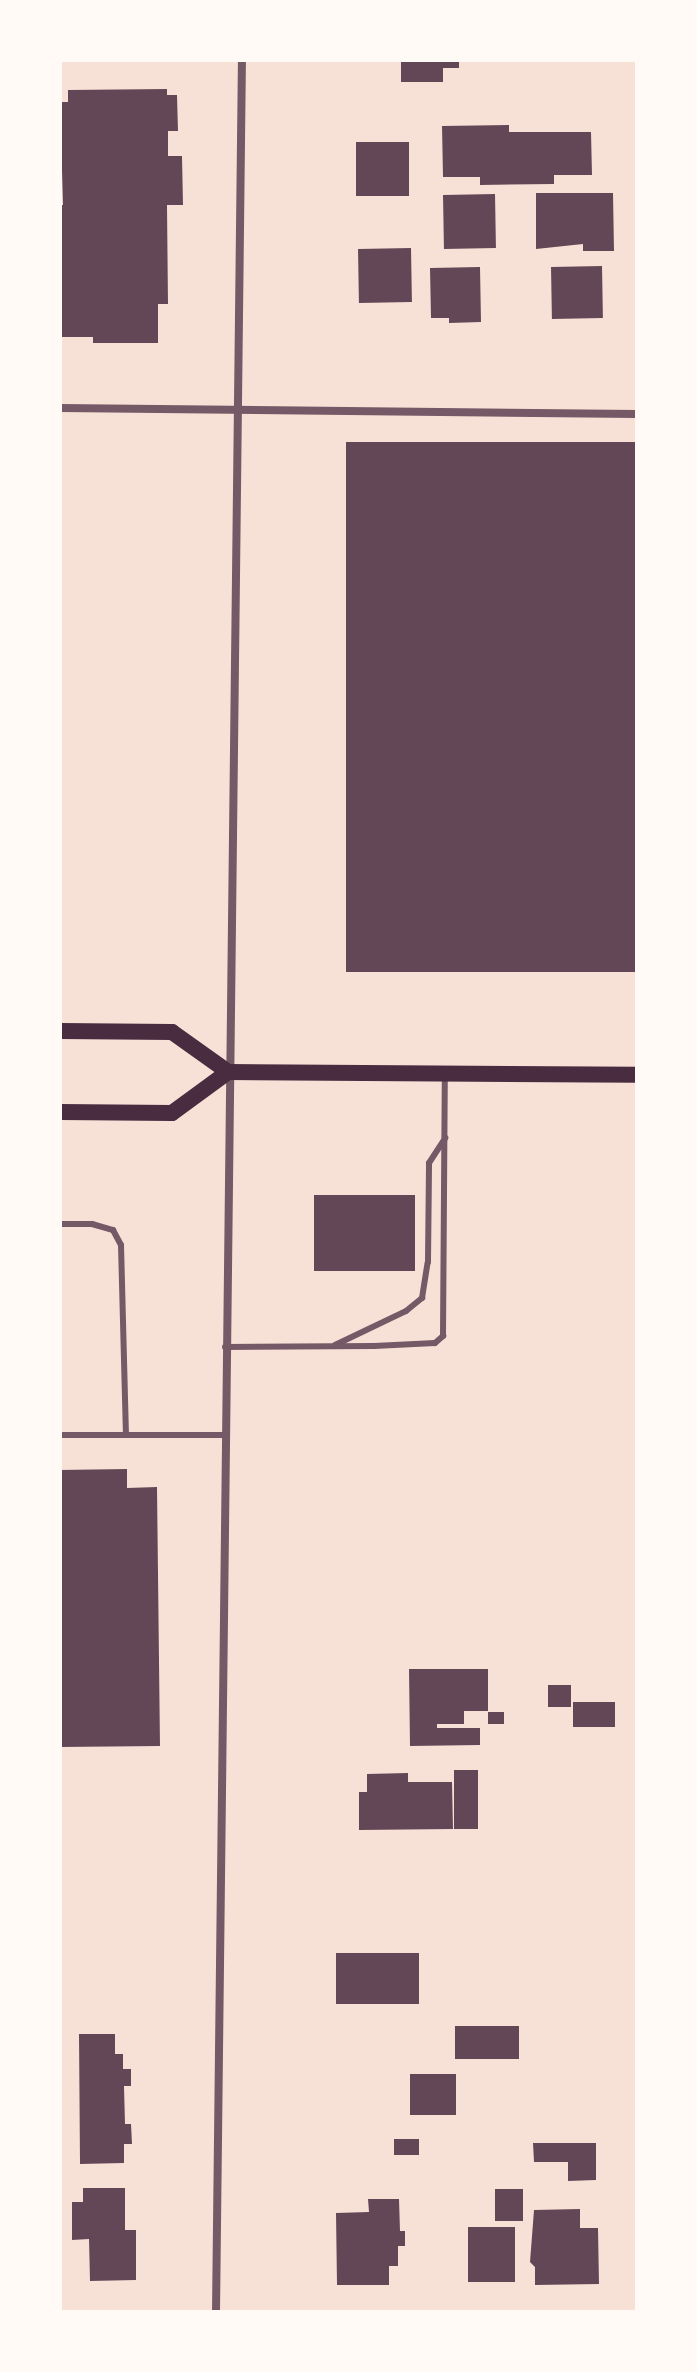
<!DOCTYPE html>
<style>
body{margin:0}
#map{position:relative;width:697px;height:2372px;overflow:hidden;background:#f7e1d7;font-family:"Alegreya Sans",sans-serif}
div>[style]{position:absolute}
[style*='--x']{left:calc(var(--x)*1px);top:calc(var(--y)*1px);width:calc(var(--w)*1px);rotate:calc(var(--a)*1deg)}
.building>*{inset:0;background:#644757;transform-origin:0 0}
.service>*{height:6px;margin:-3px;padding:0 3px;transform-origin:3px;border-radius:3px;background:#755966}
.minor>*{height:8px;margin:-4px;padding:0 4px;transform-origin:4px;border-radius:4px;background:#755966}
.secondary>*{height:16px;margin:-8px;padding:0 8px;transform-origin:8px;border-radius:8px;background:#4a2c40}
span{translate:-50% -50%;white-space:nowrap;text-align:center;line-height:1.15;-webkit-text-stroke:7px #fffaf5;paint-order:stroke}
.frame{position:absolute;inset:0;border:62px solid #fffaf5;pointer-events:none}
</style>
<div id="map">
<div class="building">
<div style="clip-path:polygon(401px 60px,459px 60px,459px 68px,443px 68px,443px 82px,401px 82px)"></div>
<div style="clip-path:polygon(167px 89px,167px 95px,177px 95px,178px 131px,168px 131px,168px 156px,182px 156px,183px 205px,167px 205px,168px 304px,158px 304px,158px 343px,93px 343px,93px 337px,60px 337px,60px 205px,63px 205px,60px 102px,68px 102px,68px 90px)"></div>
<div style="clip-path:polygon(509px 125px,509px 132px,591px 132px,592px 175px,554px 175px,554px 184px,480px 185px,480px 177px,443px 177px,442px 126px)"></div>
<div style="left:356px;top:142px;width:53px;height:54px"></div>
<div style="clip-path:polygon(536px 193px,613px 193px,614px 251px,583px 251px,583px 244px,536px 249px)"></div>
<div style="left:495px;top:194px;width:54px;height:52px;rotate:89deg"></div>
<div style="left:411px;top:248px;width:54px;height:53px;rotate:89deg"></div>
<div style="left:602px;top:266px;width:52px;height:51px;rotate:89deg"></div>
<div style="clip-path:polygon(480px 267px,481px 322px,449px 323px,449px 318px,431px 318px,430px 268px)"></div>
<div style="left:637px;top:442px;width:530px;height:291px;rotate:90deg"></div>
<div style="left:314px;top:1195px;width:101px;height:76px"></div>
<div style="clip-path:polygon(127px 1469px,127px 1488px,157px 1487px,160px 1746px,60px 1747px,60px 1470px)"></div>
<div style="clip-path:polygon(409px 1669px,488px 1669px,488px 1711px,464px 1711px,464px 1724px,437px 1724px,437px 1728px,480px 1728px,480px 1745px,410px 1746px)"></div>
<div style="left:548px;top:1685px;width:23px;height:22px"></div>
<div style="left:615px;top:1702px;width:25px;height:42px;rotate:90deg"></div>
<div style="left:488px;top:1712px;width:16px;height:12px"></div>
<div style="left:478px;top:1770px;width:59px;height:24px;rotate:90deg"></div>
<div style="clip-path:polygon(408px 1773px,408px 1782px,452px 1782px,453px 1829px,359px 1830px,359px 1792px,367px 1792px,367px 1774px)"></div>
<div style="left:336px;top:1953px;width:83px;height:51px"></div>
<div style="left:455px;top:2026px;width:64px;height:33px"></div>
<div style="clip-path:polygon(79px 2034px,115px 2034px,115px 2054px,123px 2054px,123px 2069px,131px 2069px,131px 2086px,124px 2086px,125px 2124px,131px 2124px,132px 2144px,124px 2144px,124px 2163px,80px 2164px)"></div>
<div style="left:456px;top:2074px;width:41px;height:46px;rotate:90deg"></div>
<div style="left:419px;top:2139px;width:16px;height:25px;rotate:90deg"></div>
<div style="clip-path:polygon(533px 2143px,596px 2143px,596px 2180px,568px 2181px,568px 2162px,534px 2162px)"></div>
<div style="clip-path:polygon(83px 2188px,125px 2188px,125px 2230px,136px 2230px,136px 2280px,90px 2281px,89px 2239px,72px 2240px,72px 2202px,83px 2202px)"></div>
<div style="left:495px;top:2189px;width:28px;height:32px"></div>
<div style="clip-path:polygon(368px 2199px,399px 2199px,400px 2231px,405px 2231px,405px 2246px,398px 2246px,398px 2266px,389px 2266px,389px 2285px,337px 2285px,336px 2213px,369px 2212px)"></div>
<div style="clip-path:polygon(580px 2209px,580px 2228px,598px 2228px,599px 2284px,535px 2285px,535px 2267px,530px 2262px,534px 2210px)"></div>
<div style="left:515px;top:2227px;width:55px;height:47px;rotate:90deg"></div>
</div>
<div class="service">
<div style="--x:60;--y:1224;--w:32;--a:0"></div>
<div style="--x:92;--y:1224;--w:22;--a:16"></div>
<div style="--x:113;--y:1230;--w:17;--a:62"></div>
<div style="--x:121;--y:1245;--w:189;--a:88.5"></div>
<div style="--x:335;--y:1345;--w:79;--a:-25.6"></div>
<div style="--x:406;--y:1311;--w:21;--a:-39"></div>
<div style="--x:422;--y:1298;--w:36;--a:-81"></div>
<div style="--x:428;--y:1262;--w:99;--a:-89.4"></div>
<div style="--x:429;--y:1163;--w:30;--a:-57"></div>
<div style="--x:225;--y:1347;--w:149;--a:-0.4"></div>
<div style="--x:374;--y:1346;--w:61;--a:-2.8"></div>
<div style="--x:435;--y:1343;--w:11;--a:-41"></div>
<div style="--x:443;--y:1336;--w:260;--a:-89.6"></div>
<div style="--x:60;--y:1435;--w:164;--a:0"></div>
</div>
<div class="minor">
<div style="--x:60;--y:408;--w:577;--a:0.6"></div>
<div style="--x:216;--y:2312;--w:2252;--a:-89.34"></div>
</div>
<div class="secondary">
<div style="--x:60;--y:1031;--w:112;--a:0.5"></div>
<div style="--x:172;--y:1032;--w:69;--a:35.5"></div>
<div style="--x:228;--y:1072;--w:409;--a:0.4"></div>
<div style="--x:60;--y:1112;--w:112;--a:0.5"></div>
<div style="--x:172;--y:1113;--w:69;--a:-36.2"></div>
</div>
<div class="frame"></div>
</div>
